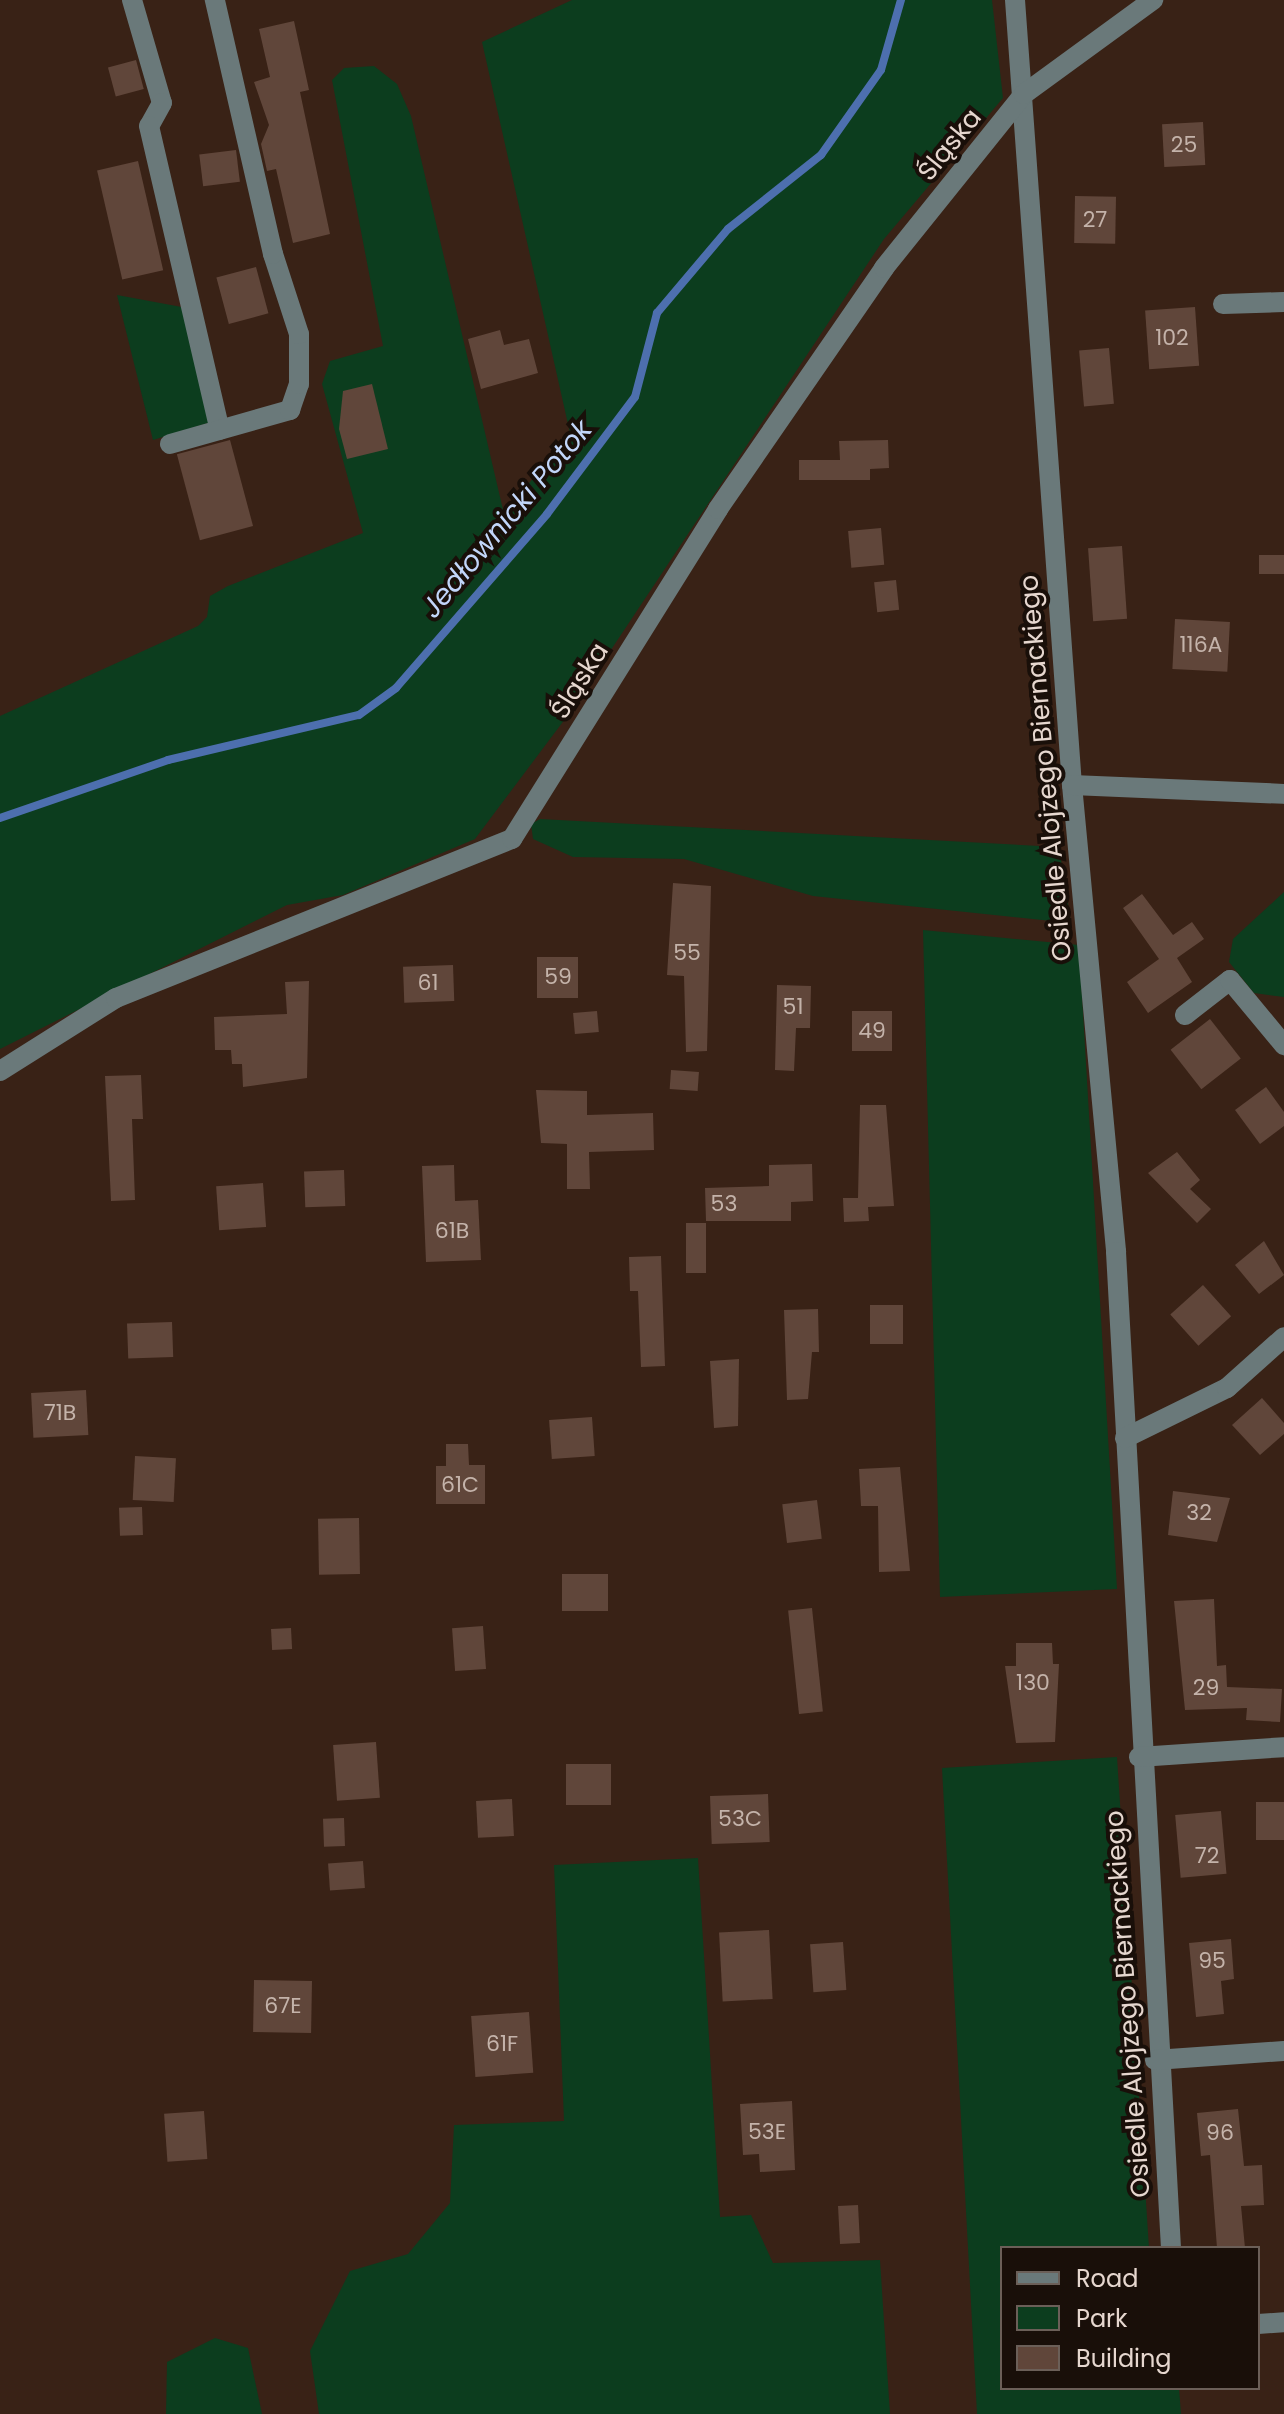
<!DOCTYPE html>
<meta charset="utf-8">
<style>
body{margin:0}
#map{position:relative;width:1284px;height:2414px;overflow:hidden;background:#392216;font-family:Poppins,sans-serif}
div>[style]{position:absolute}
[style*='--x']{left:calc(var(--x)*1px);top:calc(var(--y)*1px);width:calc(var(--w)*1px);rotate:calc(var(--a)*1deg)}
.green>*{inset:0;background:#0c3d1e}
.stream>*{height:8px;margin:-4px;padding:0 4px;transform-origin:4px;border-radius:4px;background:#4d6fae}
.building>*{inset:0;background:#60463a;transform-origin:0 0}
.minor>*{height:20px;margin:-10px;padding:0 10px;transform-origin:10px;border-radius:10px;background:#6a797a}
span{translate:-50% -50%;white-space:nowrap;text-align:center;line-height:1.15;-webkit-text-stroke:8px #190f09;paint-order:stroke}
.number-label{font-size:22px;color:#c4b3aa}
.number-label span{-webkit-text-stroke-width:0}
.street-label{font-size:26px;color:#e6d7cf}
.water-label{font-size:28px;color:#c2d6fa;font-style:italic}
.legend{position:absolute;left:1000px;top:2246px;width:260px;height:144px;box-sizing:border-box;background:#190f09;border:2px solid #6b5f58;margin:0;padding:10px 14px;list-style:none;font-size:24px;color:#e6d7cf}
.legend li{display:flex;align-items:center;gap:16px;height:40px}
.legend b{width:40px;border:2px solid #6b5f58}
</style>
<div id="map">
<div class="green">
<div style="clip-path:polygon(572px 0,992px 0,1003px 98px,884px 239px,565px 719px,475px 839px,343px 895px,287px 905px,0 1049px,0 716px,198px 626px,207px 617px,210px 596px,228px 586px,363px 533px,322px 384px,330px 361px,383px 346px,332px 80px,344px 68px,374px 66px,397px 84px,411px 116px,504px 514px,570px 433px,482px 42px)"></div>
<div style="clip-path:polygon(117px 295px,187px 308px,211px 422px,153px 440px)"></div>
<div style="clip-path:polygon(540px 819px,1059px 847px,1071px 923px,813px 896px,684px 859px,573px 857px,533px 839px,531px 824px)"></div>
<div style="clip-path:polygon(1284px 892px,1284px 997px,1254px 993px,1229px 962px,1233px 939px)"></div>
<div style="clip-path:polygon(923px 930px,1079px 945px,1117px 1589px,940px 1597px)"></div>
<div style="clip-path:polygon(1117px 1757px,1149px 2248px,1002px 2248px,1002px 2388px,1179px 2388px,1181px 2414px,977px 2414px,942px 1768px)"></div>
<div style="clip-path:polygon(698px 1858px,720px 2217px,751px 2215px,773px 2263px,880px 2260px,890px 2414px,319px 2414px,310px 2351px,350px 2271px,408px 2254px,450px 2203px,454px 2125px,564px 2121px,554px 1865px)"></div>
<div style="clip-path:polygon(215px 2338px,248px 2348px,262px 2414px,166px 2414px,167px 2362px)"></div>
</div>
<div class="stream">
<div style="--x:0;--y:818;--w:178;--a:-19"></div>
<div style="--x:168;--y:760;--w:196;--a:-13.3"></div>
<div style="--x:359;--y:715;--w:46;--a:-36.1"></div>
<div style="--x:396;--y:688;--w:230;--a:-49"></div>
<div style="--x:547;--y:514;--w:146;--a:-53.1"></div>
<div style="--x:635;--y:397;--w:87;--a:-75.3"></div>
<div style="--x:657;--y:313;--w:110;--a:-49.8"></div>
<div style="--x:728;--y:229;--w:119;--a:-38.5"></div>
<div style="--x:821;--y:155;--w:104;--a:-54.8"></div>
<div style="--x:881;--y:70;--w:73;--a:-74.1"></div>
</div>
<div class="building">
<div style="clip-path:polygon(294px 21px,309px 90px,300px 92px,330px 234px,293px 243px,276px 169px,267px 171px,261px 144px,269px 125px,254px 82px,270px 77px,259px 29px)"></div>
<div style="left:136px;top:60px;width:30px;height:29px;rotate:75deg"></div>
<div style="left:1203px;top:122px;width:43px;height:41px;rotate:87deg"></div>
<div style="left:236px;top:150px;width:32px;height:37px;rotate:83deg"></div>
<div style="left:138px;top:161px;width:112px;height:42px;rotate:77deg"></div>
<div style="left:1075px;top:196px;width:41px;height:47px;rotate:1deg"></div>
<div style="left:256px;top:267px;width:48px;height:41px;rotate:75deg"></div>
<div style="left:1195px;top:307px;width:59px;height:50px;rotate:86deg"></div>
<div style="clip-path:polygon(500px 330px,504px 345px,529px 339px,538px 373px,481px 389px,468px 339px)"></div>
<div style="left:1109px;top:348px;width:56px;height:30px;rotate:85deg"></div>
<div style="clip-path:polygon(372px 384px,388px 449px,347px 459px,339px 429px,343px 391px)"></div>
<div style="left:230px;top:440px;width:89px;height:55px;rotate:75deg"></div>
<div style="clip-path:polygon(888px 440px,889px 468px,870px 469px,870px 480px,799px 480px,799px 460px,840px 460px,839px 441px)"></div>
<div style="left:881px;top:528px;width:37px;height:33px;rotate:85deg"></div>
<div style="left:1122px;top:546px;width:73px;height:34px;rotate:86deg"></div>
<div style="left:1284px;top:555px;width:19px;height:25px;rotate:90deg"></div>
<div style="left:896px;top:580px;width:30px;height:22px;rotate:84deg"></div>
<div style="left:1175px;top:619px;width:55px;height:50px;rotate:3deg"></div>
<div style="clip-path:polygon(673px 883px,711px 886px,707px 1051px,686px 1052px,684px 976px,667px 975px)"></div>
<div style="clip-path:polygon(1142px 894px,1173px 935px,1192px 922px,1204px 939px,1177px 958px,1192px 982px,1148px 1013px,1127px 982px,1159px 959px,1123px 908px)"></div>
<div style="left:537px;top:957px;width:41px;height:41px"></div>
<div style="left:453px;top:965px;width:36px;height:50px;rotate:88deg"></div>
<div style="clip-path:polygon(309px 981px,307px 1078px,243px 1087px,242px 1064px,232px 1064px,231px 1050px,215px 1050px,214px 1017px,287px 1014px,285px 982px)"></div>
<div style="clip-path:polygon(777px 985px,811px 986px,810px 1028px,796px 1028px,794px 1071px,775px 1070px)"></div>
<div style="left:597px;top:1011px;width:21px;height:24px;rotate:85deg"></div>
<div style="left:852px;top:1011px;width:40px;height:40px"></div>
<div style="left:1210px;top:1019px;width:50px;height:50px;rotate:52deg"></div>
<div style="left:671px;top:1070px;width:28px;height:19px;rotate:4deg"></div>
<div style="clip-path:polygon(141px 1075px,143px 1119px,132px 1119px,135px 1200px,111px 1201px,105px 1076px)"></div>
<div style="clip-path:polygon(1266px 1087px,1284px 1112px,1284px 1126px,1260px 1144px,1235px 1110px)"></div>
<div style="clip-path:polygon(536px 1090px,587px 1091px,587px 1115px,653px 1113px,654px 1150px,589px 1152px,590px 1189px,567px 1189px,567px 1144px,541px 1143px)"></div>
<div style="clip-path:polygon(860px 1105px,886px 1105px,894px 1206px,868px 1207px,869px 1221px,844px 1222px,843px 1198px,858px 1198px)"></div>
<div style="clip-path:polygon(1177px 1152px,1200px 1180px,1190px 1189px,1211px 1209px,1197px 1223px,1148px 1173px)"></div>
<div style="clip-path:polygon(812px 1164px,813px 1201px,791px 1202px,791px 1221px,706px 1221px,705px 1188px,769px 1186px,769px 1165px)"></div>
<div style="clip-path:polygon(454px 1165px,455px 1201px,478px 1200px,481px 1260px,426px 1262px,422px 1166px)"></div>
<div style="left:344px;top:1170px;width:36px;height:40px;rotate:88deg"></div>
<div style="left:263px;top:1183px;width:44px;height:47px;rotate:86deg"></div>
<div style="left:686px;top:1223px;width:20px;height:50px"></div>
<div style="clip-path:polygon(1264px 1241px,1284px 1275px,1259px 1294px,1235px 1265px)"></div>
<div style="clip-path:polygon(661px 1256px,665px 1366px,641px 1367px,638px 1291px,630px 1291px,629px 1257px)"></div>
<div style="left:1203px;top:1285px;width:42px;height:44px;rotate:48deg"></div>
<div style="left:870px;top:1305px;width:33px;height:39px"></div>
<div style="clip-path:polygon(818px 1309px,819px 1352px,812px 1352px,808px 1399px,787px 1400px,784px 1310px)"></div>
<div style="left:172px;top:1322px;width:35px;height:45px;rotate:88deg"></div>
<div style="clip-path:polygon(739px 1359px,738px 1426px,714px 1428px,710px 1361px)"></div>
<div style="left:86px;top:1390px;width:45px;height:55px;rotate:87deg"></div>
<div style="clip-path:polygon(1262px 1398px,1284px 1423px,1284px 1434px,1260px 1455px,1232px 1425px)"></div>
<div style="left:592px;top:1417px;width:39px;height:43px;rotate:86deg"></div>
<div style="clip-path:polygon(446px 1444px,468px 1444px,469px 1465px,485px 1465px,485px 1504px,436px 1504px,436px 1466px,446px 1466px)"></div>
<div style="left:135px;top:1456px;width:41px;height:44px;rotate:3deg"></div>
<div style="clip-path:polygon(900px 1467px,910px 1571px,879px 1572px,878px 1506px,861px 1506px,859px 1469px)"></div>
<div style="clip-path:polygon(1173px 1491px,1230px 1498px,1217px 1542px,1168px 1535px)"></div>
<div style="left:817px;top:1500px;width:39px;height:35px;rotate:83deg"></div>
<div style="left:142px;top:1507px;width:28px;height:23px;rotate:88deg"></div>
<div style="left:359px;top:1518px;width:56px;height:41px;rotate:89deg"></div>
<div style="left:562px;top:1574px;width:46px;height:37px"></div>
<div style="clip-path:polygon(1214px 1599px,1217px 1666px,1226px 1665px,1227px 1687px,1282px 1689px,1280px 1722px,1246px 1720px,1247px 1708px,1185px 1710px,1174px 1601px)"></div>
<div style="left:812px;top:1608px;width:104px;height:24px;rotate:84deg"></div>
<div style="left:483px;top:1626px;width:43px;height:31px;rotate:86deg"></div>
<div style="left:291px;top:1628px;width:21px;height:20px;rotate:87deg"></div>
<div style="clip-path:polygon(1016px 1643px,1052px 1643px,1053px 1664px,1059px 1664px,1055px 1742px,1016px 1743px,1005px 1666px,1016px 1666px)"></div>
<div style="left:376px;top:1742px;width:56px;height:43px;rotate:86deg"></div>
<div style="left:566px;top:1764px;width:45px;height:41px"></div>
<div style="left:768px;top:1794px;width:48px;height:58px;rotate:88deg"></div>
<div style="left:512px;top:1799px;width:37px;height:36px;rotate:87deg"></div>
<div style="left:1284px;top:1802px;width:38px;height:28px;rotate:90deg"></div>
<div style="left:1221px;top:1811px;width:63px;height:46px;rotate:85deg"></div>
<div style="left:344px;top:1818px;width:28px;height:21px;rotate:88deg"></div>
<div style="left:363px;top:1861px;width:27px;height:35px;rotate:86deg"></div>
<div style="left:769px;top:1930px;width:69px;height:50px;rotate:87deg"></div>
<div style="clip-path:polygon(1231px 1939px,1234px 1979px,1221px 1981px,1224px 2014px,1196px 2017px,1189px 1943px)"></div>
<div style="left:843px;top:1942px;width:48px;height:33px;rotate:86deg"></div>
<div style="left:254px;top:1980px;width:58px;height:52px;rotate:1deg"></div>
<div style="left:529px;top:2012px;width:61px;height:58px;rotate:86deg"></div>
<div style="clip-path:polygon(792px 2101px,795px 2170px,760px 2172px,759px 2154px,743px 2155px,740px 2104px)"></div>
<div style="clip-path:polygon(1238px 2109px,1244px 2166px,1262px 2165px,1264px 2205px,1241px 2206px,1245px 2248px,1217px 2248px,1210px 2155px,1201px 2156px,1197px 2113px)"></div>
<div style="left:204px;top:2111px;width:48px;height:40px;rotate:86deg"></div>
<div style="left:858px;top:2205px;width:38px;height:20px;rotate:87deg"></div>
</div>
<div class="minor">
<div style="--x:132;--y:0;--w:107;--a:73.8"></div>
<div style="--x:162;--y:103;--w:26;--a:119"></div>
<div style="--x:149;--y:126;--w:312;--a:76.9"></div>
<div style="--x:1015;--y:0;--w:787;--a:85.85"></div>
<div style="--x:1072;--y:785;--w:469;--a:84.6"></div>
<div style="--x:1116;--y:1252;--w:998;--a:86.84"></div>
<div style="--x:1223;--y:304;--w:61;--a:-1.9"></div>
<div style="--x:170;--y:444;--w:125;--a:-15.8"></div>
<div style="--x:290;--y:410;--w:28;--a:-71"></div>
<div style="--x:299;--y:384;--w:50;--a:-90"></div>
<div style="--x:299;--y:334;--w:84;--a:-108"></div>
<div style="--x:273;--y:254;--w:261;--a:-102.9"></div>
<div style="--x:1072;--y:785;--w:212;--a:2.4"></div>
<div style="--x:1185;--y:1015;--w:57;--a:-37.9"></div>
<div style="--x:1230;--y:980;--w:85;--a:50.3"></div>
<div style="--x:0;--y:1071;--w:137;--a:-32.2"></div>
<div style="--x:116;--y:998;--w:427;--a:-21.9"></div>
<div style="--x:512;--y:839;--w:389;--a:-58"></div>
<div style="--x:718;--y:509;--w:293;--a:-55.4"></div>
<div style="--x:884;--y:268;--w:223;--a:-51.2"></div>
<div style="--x:1024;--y:94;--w:160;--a:-36.1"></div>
<div style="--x:1125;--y:1438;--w:114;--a:-26.1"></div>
<div style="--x:1227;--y:1388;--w:76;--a:-41.8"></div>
<div style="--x:1139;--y:1757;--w:145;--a:-3.9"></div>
<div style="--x:1155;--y:2060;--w:129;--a:-4"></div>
<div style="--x:1258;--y:2324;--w:26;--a:-4"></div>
</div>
<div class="number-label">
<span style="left:1184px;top:145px">25</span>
<span style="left:1095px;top:220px">27</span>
<span style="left:1172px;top:338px">102</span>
<span style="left:1201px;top:645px">116A</span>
<span style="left:687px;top:953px">55</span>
<span style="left:558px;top:977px">59</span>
<span style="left:428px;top:983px">61</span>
<span style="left:793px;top:1007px">51</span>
<span style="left:872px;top:1031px">49</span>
<span style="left:724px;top:1204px">53</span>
<span style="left:452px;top:1231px">61B</span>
<span style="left:60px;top:1413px">71B</span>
<span style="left:460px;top:1485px">61C</span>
<span style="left:1199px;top:1513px">32</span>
<span style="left:1033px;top:1683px">130</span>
<span style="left:1206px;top:1688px">29</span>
<span style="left:740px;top:1819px">53C</span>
<span style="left:1207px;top:1856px">72</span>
<span style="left:1212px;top:1961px">95</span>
<span style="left:283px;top:2006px">67E</span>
<span style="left:502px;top:2044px">61F</span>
<span style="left:767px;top:2132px">53E</span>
<span style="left:1220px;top:2133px">96</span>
</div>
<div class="street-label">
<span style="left:950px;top:145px;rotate:-51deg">Śląska</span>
<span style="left:580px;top:681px;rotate:-58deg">Śląska</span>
<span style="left:1046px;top:768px;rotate:-95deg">Osiedle Alojzego Biernackiego</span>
<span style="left:1128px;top:2004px;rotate:-94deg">Osiedle Alojzego Biernackiego</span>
</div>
<div class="water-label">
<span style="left:507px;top:519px;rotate:-50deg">Jedłownicki Potok</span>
</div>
<ul class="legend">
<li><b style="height:10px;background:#6a797a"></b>Road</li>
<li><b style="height:22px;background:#0c3d1e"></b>Park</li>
<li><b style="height:22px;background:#60463a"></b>Building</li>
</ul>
</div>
